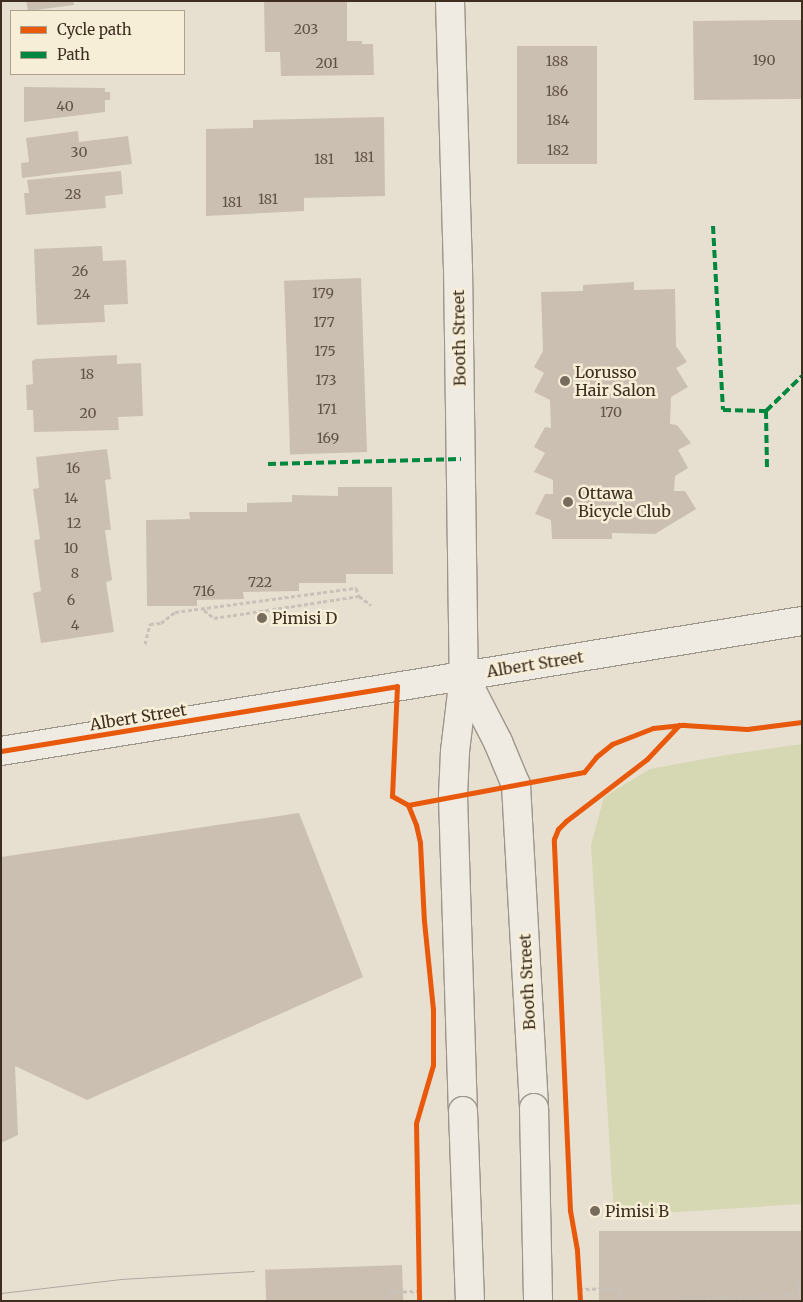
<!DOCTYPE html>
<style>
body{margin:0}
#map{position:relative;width:803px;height:1302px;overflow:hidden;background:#e7e0d1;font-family:Merriweather,serif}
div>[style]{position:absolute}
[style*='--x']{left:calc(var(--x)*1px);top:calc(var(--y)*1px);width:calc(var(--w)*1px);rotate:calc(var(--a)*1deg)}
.green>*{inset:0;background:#d6d7b3}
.building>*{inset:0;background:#cbbfb2;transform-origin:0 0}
.path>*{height:3px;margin-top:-1.5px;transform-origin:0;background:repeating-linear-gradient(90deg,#c8c2b9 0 4px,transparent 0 6.5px)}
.roads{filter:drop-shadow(1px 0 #9c958a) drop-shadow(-1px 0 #9c958a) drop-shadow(0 1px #9c958a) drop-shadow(0 -1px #9c958a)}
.secondary>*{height:28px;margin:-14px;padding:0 14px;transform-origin:14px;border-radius:14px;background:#efebe3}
.tram>*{height:1px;margin:-0.5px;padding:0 0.5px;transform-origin:0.5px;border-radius:0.5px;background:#afaaa2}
.bridges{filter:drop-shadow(1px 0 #9c958a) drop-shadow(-1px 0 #9c958a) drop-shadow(0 1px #9c958a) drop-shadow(0 -1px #9c958a)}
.secondary-bridge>*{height:28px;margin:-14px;padding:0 14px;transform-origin:14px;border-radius:14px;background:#efebe3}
.quiet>*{height:4px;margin-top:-2px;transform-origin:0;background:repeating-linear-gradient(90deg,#00873e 0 8px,transparent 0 12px)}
.cycleway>*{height:5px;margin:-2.5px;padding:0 2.5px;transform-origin:2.5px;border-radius:2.5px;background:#e8590c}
.dots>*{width:14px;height:14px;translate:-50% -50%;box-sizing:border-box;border:2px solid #f7eed8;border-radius:50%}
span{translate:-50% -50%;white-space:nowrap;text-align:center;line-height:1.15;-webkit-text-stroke:5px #f7eed8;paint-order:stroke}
.number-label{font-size:14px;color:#605244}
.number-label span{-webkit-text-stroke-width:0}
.street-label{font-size:16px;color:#3d2e20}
.poi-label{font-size:16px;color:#3d2e20}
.left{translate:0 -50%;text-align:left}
.frame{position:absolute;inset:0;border:2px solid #3d2e20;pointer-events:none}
.legend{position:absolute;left:10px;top:10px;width:175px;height:65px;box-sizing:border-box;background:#f7eed8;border:1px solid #ada18e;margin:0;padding:6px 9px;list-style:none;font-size:15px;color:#3d2e20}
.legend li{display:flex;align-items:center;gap:10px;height:25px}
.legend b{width:25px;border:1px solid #ada18e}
</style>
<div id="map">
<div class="green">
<div style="clip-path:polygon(802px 744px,802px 1204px,614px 1216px,591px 845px,604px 797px,650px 769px,726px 755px)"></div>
</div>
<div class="building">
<div style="clip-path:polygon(26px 1px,73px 1px,74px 5px,28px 11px)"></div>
<div style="clip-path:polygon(264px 1px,347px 1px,347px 41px,362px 41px,362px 44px,373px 44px,374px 75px,281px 76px,280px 52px,265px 52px)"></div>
<div style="clip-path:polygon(777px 20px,802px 20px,802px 99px,694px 100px,693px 21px)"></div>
<div style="left:597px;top:46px;width:118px;height:80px;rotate:90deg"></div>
<div style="clip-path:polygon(24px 87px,105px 88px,105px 92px,110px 92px,110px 100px,105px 100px,105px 112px,24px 122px)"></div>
<div style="clip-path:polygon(384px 117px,385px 196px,304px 198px,304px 211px,206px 216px,206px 129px,253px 128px,253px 120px)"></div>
<div style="clip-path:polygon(78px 131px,79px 142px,128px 136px,132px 164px,22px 178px,21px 163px,29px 162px,26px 138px)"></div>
<div style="clip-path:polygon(121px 171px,123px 194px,105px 196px,106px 208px,26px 215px,24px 193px,29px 193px,27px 180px)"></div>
<div style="clip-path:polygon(102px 246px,103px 261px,126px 260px,128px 304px,104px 305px,105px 322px,37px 325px,34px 249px)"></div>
<div style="left:361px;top:278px;width:174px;height:77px;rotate:88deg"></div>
<div style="clip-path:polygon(634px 282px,634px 290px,675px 289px,676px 346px,687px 362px,676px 368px,688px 387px,671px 397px,670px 424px,677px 425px,691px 443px,678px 450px,688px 468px,675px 476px,674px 491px,685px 491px,696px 509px,655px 534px,612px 533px,612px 539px,552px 539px,551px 520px,535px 514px,545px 494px,553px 494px,553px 480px,534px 472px,545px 453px,534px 447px,545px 427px,551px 428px,550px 400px,534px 392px,544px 373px,534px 367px,543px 351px,541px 292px,583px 291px,583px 285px)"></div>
<div style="clip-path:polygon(117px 355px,117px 364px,141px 363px,143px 416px,118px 417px,119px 430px,34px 432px,33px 410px,27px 410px,26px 385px,33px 384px,32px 361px,36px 359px)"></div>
<div style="clip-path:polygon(107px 449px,111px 479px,105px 480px,111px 530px,105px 530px,112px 580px,106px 582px,114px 632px,41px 643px,33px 593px,41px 591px,34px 540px,40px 539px,33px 489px,39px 488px,36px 457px)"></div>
<div style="clip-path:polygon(338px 487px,392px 487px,393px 574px,346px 574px,346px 583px,299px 583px,299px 591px,243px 592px,244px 599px,197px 600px,197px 606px,147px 606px,146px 520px,190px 519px,189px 512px,247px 512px,247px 503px,292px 502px,292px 495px,338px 496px)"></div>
<div style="clip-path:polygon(299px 813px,363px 977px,87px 1100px,15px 1066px,18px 1135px,1px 1143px,1px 857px)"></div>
<div style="left:802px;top:1231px;width:70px;height:203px;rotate:90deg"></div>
<div style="left:402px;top:1265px;width:36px;height:137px;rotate:88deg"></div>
</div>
<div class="path">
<div style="--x:204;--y:610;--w:13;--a:39"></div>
<div style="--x:214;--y:618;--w:147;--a:-8.6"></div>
<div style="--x:359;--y:596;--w:15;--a:37"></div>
<div style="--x:145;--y:644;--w:21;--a:-76"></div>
<div style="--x:150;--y:624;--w:11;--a:-5"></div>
<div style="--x:161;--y:623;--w:18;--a:-38"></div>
<div style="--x:175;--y:612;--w:183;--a:-7.6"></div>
<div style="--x:356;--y:588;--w:9;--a:69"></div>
<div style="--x:798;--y:1280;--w:14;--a:86"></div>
<div style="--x:579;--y:1289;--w:42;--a:-1.4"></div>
<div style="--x:621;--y:1288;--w:13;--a:94"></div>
<div style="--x:390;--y:1301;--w:9;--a:-90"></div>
<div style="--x:390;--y:1292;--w:29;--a:-2"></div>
<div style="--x:641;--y:1301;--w:161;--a:-2.5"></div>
</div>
<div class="roads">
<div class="secondary">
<div style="--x:450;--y:1;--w:266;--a:88.3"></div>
<div style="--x:458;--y:267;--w:409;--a:89.2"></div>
<div style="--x:464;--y:676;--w:77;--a:96.8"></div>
<div style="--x:455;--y:752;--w:44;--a:92.6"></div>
<div style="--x:453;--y:796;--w:315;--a:88.2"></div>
<div style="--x:464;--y:676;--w:74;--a:62.7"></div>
<div style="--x:498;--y:742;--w:47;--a:67.3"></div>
<div style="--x:516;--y:785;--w:324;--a:86.8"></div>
<div style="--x:1;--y:751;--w:811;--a:-9.22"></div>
</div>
</div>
<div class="tram">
<div style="--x:1;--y:1293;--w:121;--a:-6.7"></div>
<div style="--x:121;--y:1279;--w:133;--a:-3.4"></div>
</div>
<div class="bridges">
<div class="secondary-bridge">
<div style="--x:534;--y:1108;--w:193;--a:88.8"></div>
<div style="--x:463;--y:1111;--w:190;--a:87.9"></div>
</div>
</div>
<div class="quiet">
<div style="--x:713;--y:226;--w:184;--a:86.9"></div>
<div style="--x:723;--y:410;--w:43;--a:1.3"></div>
<div style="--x:766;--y:411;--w:58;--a:89"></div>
<div style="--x:766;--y:411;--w:50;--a:-44.2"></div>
<div style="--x:268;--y:464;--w:193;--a:-1.5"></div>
</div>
<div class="cycleway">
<div style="--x:1;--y:751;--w:401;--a:-9.3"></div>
<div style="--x:397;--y:686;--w:110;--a:92.6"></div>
<div style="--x:392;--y:796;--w:18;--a:29"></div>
<div style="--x:408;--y:805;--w:22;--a:68"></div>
<div style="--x:416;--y:825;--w:18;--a:77"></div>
<div style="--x:420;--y:843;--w:78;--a:87.1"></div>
<div style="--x:424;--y:921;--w:88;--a:84.2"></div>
<div style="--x:433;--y:1009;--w:56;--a:90"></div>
<div style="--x:433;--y:1065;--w:60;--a:106.3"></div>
<div style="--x:416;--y:1123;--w:178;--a:89"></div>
<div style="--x:408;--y:805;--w:179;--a:-10.6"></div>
<div style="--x:584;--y:772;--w:19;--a:-51"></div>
<div style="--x:596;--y:757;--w:21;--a:-39"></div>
<div style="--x:612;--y:744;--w:44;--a:-21.3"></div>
<div style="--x:653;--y:728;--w:31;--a:-6"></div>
<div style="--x:684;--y:725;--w:63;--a:3.6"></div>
<div style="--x:747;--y:729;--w:55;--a:-7.3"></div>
<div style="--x:580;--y:1301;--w:51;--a:-93.4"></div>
<div style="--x:577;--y:1250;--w:40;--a:-100"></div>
<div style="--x:570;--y:1211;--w:372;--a:-92.5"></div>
<div style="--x:554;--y:839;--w:11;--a:-68"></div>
<div style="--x:558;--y:829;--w:11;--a:-45"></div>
<div style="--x:566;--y:821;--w:102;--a:-37.4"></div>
<div style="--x:647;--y:759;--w:47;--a:-46.7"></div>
</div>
<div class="dots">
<div style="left:565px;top:381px;background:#786c5e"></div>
<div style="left:568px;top:502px;background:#786c5e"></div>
<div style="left:262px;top:618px;background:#786c5e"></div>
<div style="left:595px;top:1211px;background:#786c5e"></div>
</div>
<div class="number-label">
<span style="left:306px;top:29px">203</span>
<span style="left:764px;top:60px">190</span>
<span style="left:557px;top:61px">188</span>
<span style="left:327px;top:63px">201</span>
<span style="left:557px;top:91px">186</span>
<span style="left:65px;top:106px">40</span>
<span style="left:558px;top:120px">184</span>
<span style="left:558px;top:150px">182</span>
<span style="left:79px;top:152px">30</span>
<span style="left:364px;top:157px">181</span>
<span style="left:324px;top:159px">181</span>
<span style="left:73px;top:194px">28</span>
<span style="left:268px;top:199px">181</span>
<span style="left:232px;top:202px">181</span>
<span style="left:80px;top:271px">26</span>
<span style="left:323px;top:293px">179</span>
<span style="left:82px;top:294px">24</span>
<span style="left:324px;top:322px">177</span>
<span style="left:325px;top:351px">175</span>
<span style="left:87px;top:374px">18</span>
<span style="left:326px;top:380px">173</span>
<span style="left:327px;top:409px">171</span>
<span style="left:611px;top:412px">170</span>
<span style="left:88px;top:413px">20</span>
<span style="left:328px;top:438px">169</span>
<span style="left:73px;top:468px">16</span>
<span style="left:71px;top:498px">14</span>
<span style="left:74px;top:523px">12</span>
<span style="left:71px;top:548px">10</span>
<span style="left:75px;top:573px">8</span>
<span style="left:260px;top:582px">722</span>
<span style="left:204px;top:591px">716</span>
<span style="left:71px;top:600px">6</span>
<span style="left:75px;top:625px">4</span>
</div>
<div class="street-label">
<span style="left:459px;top:338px;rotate:-91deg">Booth Street</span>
<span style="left:535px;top:664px;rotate:-9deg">Albert Street</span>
<span style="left:138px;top:717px;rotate:-9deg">Albert Street</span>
<span style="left:527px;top:982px;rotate:-93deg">Booth Street</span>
</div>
<div class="poi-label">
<span class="left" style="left:575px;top:381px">Lorusso<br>Hair Salon</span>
<span class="left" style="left:578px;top:502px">Ottawa<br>Bicycle Club</span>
<span class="left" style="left:272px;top:618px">Pimisi D</span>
<span class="left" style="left:605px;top:1211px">Pimisi B</span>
</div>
<div class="frame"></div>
<ul class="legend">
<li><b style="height:6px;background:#e8590c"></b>Cycle path</li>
<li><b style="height:6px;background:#00873e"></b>Path</li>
</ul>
</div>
